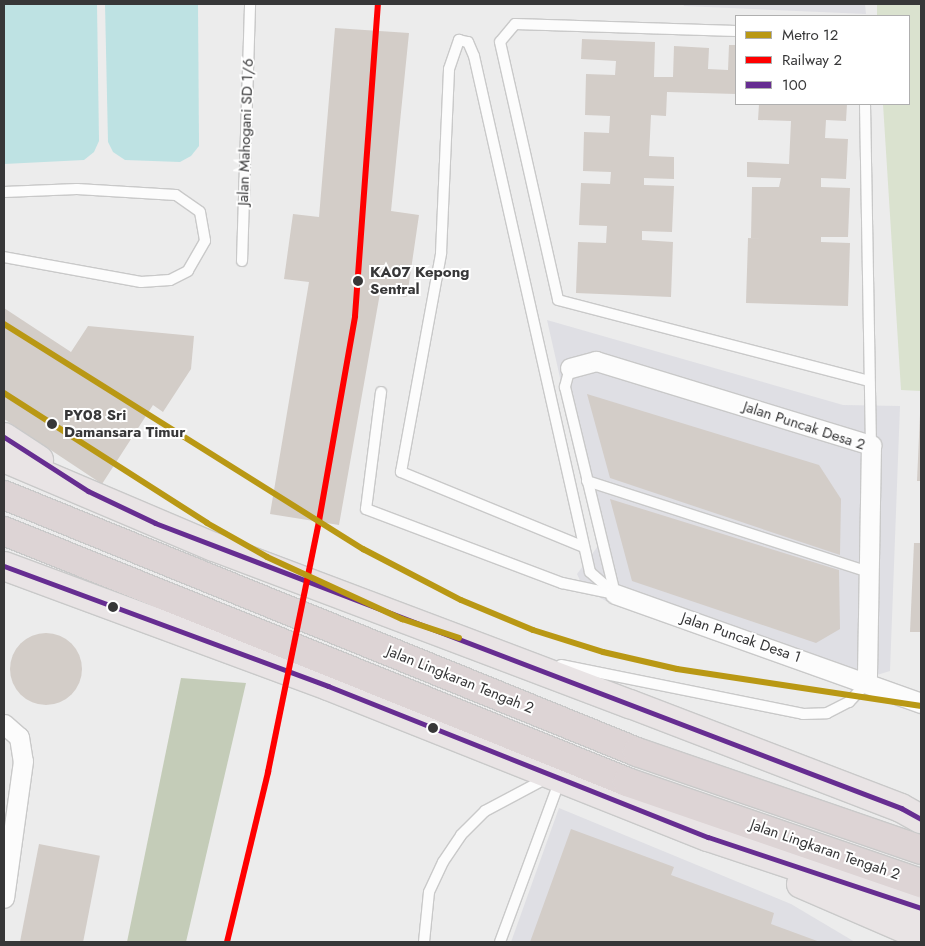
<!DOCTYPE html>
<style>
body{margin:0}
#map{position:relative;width:925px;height:946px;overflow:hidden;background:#ececec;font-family:Jost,sans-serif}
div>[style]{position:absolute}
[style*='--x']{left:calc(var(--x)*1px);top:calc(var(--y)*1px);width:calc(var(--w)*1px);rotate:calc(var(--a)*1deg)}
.built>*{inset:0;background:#dfdfe4}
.green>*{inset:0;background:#dae2cf}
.forest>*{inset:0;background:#c4ccb8}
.water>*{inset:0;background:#bee2e3}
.building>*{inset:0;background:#d3cdc8;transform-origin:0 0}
.round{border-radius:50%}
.roads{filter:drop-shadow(1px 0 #c9c9c9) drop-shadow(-1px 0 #c9c9c9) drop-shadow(0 1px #c9c9c9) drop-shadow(0 -1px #c9c9c9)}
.lane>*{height:10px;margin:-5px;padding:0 5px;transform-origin:5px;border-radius:5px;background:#fcfcfc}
.street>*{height:19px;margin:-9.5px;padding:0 9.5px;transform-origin:9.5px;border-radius:9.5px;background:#fcfcfc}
.primary>*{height:28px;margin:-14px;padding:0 14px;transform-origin:14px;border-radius:14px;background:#e9e4e5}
.highway>*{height:28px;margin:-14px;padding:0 14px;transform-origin:14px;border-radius:14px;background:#ddd4d5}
.bus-1>*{height:5px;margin:-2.5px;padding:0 2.5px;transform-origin:2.5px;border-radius:2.5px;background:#662d91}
.rail-1>*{height:6px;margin:-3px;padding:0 3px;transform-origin:3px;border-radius:3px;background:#f00}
.metro-1>*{height:6px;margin:-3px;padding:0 3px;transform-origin:3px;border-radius:3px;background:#b99814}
.dots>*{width:14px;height:14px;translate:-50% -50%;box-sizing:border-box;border:2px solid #fff;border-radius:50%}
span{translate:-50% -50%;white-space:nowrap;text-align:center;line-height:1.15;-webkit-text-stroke:4px #fff;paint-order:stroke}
.street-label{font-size:15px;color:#373738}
.stop-label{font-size:15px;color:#373738;font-weight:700}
.left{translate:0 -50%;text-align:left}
.frame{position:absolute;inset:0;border:5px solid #373738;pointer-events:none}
.legend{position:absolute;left:735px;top:15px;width:175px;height:90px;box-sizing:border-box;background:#fff;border:1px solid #afafaf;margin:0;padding:6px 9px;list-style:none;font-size:15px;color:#373738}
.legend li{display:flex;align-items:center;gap:10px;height:25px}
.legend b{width:25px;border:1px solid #afafaf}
</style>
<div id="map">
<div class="built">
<div style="clip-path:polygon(683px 4px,865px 4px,866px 14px,684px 6px)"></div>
<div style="clip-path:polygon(547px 320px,843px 405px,900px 406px,890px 671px,851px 683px,606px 601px,584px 589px,577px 574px,598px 546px)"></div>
<div style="clip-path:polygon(559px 808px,791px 904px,855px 942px,511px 942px)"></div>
</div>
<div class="green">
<div style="clip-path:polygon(877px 4px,921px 4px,921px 391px,901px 390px,883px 104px,909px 104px,909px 16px,877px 16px)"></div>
</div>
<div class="forest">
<div style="clip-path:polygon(181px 678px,246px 683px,186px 942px,127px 942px)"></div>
</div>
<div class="water">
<div style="clip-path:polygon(4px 4px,97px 4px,99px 141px,94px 152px,84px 160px,4px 164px)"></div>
<div style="clip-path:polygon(105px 4px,198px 4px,199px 146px,191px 156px,180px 162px,125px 160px,113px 152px,108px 142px)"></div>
</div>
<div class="building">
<div style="clip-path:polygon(335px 28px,409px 33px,391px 211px,419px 215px,407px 297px,380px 293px,339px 525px,270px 514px,309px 282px,284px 279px,293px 214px,319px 217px)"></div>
<div style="clip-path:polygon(582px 39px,655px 42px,654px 77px,673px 77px,674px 46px,709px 48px,708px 69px,728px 70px,729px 45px,736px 45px,736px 94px,667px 92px,666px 116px,651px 115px,649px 156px,674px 157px,674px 179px,644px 178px,644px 185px,674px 186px,672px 232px,642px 231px,642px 240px,673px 242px,671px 297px,576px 293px,578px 242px,606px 243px,607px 226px,579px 225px,581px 183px,610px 184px,611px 172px,583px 171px,584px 132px,609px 133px,610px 116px,585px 115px,586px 74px,615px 75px,616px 61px,581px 59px)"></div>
<div style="clip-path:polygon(759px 104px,847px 104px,846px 121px,826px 120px,825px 138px,848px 139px,846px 179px,821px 178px,821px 187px,850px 188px,848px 237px,821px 237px,821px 242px,850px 243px,848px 306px,746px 303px,748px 238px,774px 239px,751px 238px,752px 187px,779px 187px,781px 178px,747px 177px,747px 162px,789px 164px,791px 121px,758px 120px)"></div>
<div style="clip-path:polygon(4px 308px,71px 352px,88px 326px,194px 336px,191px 369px,163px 412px,153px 405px,102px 484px,4px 419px)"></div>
<div style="clip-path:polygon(587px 394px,819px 465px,841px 499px,840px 555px,610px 478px)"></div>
<div style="clip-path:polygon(920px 414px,921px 414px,921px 481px,917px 481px)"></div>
<div style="clip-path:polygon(610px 499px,839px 570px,840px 629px,816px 643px,632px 581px)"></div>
<div style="clip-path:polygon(914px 543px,921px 543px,921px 632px,910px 632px)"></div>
<div class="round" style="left:10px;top:633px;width:72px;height:72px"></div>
<div style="clip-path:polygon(571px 829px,674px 867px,671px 875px,774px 913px,771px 924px,820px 942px,530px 942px)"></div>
<div style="left:39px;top:844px;width:62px;height:100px;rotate:11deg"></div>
</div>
<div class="roads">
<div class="lane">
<div style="--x:736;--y:31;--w:221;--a:-178.2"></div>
<div style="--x:515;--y:24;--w:23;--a:130"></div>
<div style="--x:500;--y:42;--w:264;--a:77.3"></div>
<div style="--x:558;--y:300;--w:321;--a:14.6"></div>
<div style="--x:865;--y:104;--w:341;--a:89"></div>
<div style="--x:4;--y:192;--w:73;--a:-2.4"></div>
<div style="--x:77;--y:189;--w:99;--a:3.5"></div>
<div style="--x:176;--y:195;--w:29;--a:35"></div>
<div style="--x:200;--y:212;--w:29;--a:80"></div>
<div style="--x:205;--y:241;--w:34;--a:120"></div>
<div style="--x:188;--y:271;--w:20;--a:153"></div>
<div style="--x:170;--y:280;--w:29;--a:176"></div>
<div style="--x:141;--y:282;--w:139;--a:-169.7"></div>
<div style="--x:242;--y:261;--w:257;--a:-88.2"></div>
<div style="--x:570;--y:368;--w:20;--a:105"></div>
<div style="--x:565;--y:387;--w:213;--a:76.4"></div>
<div style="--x:381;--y:392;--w:118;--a:97.3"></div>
<div style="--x:366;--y:509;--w:210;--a:20.7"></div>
<div style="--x:562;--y:583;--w:53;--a:11.9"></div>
<div style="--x:587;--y:481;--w:296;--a:17.9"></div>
<div style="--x:584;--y:547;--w:198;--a:-157.7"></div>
<div style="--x:401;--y:472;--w:223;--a:-79.6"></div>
<div style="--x:441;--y:253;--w:184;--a:-87.5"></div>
<div style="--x:449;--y:69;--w:31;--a:-71"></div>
<div style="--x:459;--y:40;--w:9;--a:13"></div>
<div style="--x:468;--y:42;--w:15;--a:67"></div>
<div style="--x:474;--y:56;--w:529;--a:77.33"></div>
<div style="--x:590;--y:572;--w:33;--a:41"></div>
<div style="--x:561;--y:665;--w:247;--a:11.4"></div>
<div style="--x:803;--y:714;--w:24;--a:-2"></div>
<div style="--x:827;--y:713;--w:25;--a:-27"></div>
<div style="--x:849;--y:702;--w:26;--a:-47"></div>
<div style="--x:424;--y:942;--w:50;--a:-84.3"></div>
<div style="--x:429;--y:892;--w:33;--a:-65"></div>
<div style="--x:443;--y:862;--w:32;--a:-56"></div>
<div style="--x:461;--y:835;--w:34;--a:-45"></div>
<div style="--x:485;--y:811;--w:70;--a:-28"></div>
<div style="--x:500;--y:942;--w:173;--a:-69.7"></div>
</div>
<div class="street">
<div style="--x:570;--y:368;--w:27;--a:-15"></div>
<div style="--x:596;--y:361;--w:288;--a:17"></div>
<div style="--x:871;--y:445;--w:238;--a:91"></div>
<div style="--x:615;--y:594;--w:325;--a:19.6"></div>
<div style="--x:4;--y:724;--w:20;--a:41"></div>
<div style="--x:19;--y:737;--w:24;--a:81"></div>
<div style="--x:23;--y:761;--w:138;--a:97.9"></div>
</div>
<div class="primary">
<div style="--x:4;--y:437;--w:42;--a:33.3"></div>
<div style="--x:4;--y:458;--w:228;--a:23"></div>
<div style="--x:214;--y:547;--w:445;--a:20.7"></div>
<div style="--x:630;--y:704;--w:290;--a:21"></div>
<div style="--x:901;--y:808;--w:23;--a:29"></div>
<div style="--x:4;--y:566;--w:346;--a:20.3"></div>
<div style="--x:328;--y:686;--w:409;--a:21.7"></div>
<div style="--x:708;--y:837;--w:225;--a:18.4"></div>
<div style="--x:801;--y:884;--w:131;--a:23.4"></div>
</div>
<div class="highway">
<div style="--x:4;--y:495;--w:683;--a:22.1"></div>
<div style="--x:637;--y:752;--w:300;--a:19"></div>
<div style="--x:4;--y:531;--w:672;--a:21.94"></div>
<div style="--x:627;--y:782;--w:311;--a:19"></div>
</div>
</div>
<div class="bus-1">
<div style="--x:4;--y:437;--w:100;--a:32.7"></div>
<div style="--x:88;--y:491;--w:74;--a:25.5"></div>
<div style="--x:155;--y:523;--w:799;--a:20.91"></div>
<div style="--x:901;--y:808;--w:23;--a:29"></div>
<div style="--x:4;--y:566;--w:346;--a:20.3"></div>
<div style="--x:328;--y:686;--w:409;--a:21.7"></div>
<div style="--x:708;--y:837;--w:225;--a:18.4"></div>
</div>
<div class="rail-1">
<div style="--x:227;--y:942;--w:175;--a:-76.4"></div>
<div style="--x:268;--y:772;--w:256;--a:-78.5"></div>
<div style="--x:319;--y:521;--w:208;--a:-80"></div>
<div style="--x:355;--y:316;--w:313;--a:-85.8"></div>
</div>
<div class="metro-1">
<div style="--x:4;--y:324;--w:424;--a:32.1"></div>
<div style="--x:363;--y:549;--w:110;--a:27.5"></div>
<div style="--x:461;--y:600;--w:78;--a:22.6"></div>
<div style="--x:533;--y:630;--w:73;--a:17.4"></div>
<div style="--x:603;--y:652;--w:76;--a:12.9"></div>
<div style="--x:677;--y:669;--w:247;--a:8.6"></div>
<div style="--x:4;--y:393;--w:241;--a:32.6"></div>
<div style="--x:207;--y:523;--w:69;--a:29.5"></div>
<div style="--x:267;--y:557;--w:149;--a:24.7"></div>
<div style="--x:402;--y:619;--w:60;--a:18.4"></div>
</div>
<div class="dots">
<div style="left:358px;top:281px;background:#373738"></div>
<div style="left:52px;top:424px;background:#373738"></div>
<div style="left:113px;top:607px;background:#373738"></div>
<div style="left:433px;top:728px;background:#373738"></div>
</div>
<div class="street-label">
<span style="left:246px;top:132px;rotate:-88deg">Jalan Mahogani SD 1/6</span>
<span style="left:804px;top:426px;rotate:18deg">Jalan Puncak Desa 2</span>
<span style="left:741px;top:638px;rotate:19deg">Jalan Puncak Desa 1</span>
<span style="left:460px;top:680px;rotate:22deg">Jalan Lingkaran Tengah 2</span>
<span style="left:825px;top:850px;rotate:19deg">Jalan Lingkaran Tengah 2</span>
</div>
<div class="stop-label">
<span class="left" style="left:370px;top:281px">KA07 Kepong<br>Sentral</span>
<span class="left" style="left:64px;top:424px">PY08 Sri<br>Damansara Timur</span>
</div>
<div class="frame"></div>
<ul class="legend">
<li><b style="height:6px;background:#b99814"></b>Metro 12</li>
<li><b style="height:6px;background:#f00"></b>Railway 2</li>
<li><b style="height:6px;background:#662d91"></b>100</li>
</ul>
</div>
